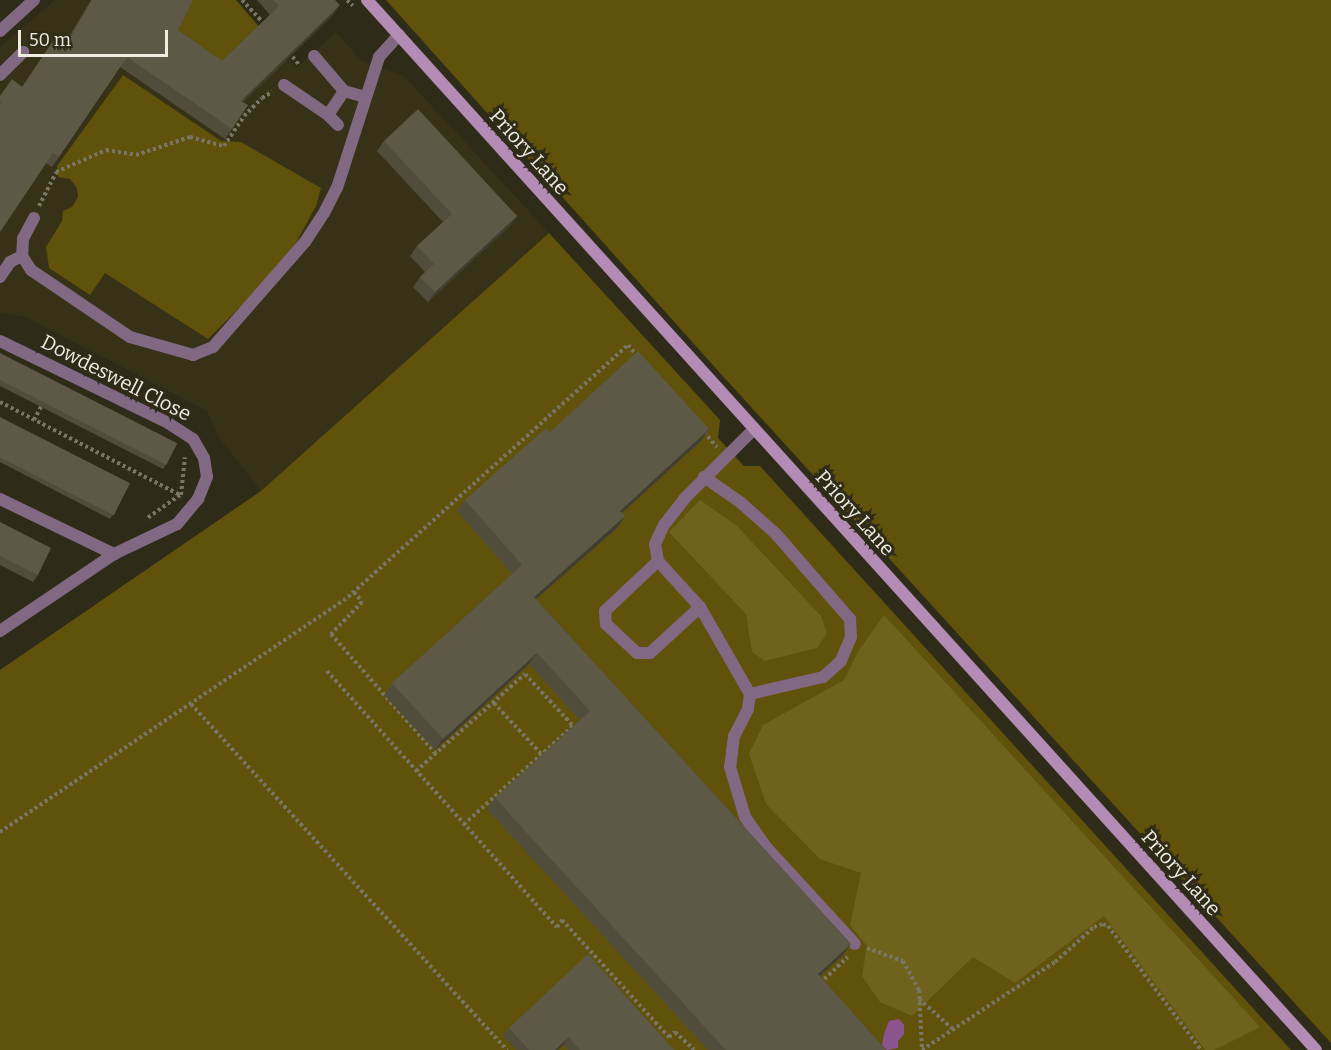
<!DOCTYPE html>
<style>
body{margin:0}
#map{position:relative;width:1331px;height:1050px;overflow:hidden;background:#2f2b19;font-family:Bitter,serif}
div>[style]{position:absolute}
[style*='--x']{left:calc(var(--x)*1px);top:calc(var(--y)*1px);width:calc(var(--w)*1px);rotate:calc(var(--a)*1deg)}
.built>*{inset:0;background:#363117}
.green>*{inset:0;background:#60520b}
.forest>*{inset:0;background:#6f621d}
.water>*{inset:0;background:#8c548f}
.path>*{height:4px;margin-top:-2px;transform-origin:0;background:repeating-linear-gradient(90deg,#797667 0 3px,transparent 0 6px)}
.lane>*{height:12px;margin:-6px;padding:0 6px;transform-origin:6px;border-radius:6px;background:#826983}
.street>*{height:12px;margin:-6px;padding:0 6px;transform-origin:6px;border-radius:6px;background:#826983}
.secondary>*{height:12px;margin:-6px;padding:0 6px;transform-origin:6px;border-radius:6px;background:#b38bb4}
.wall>*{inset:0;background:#504d3c}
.shaded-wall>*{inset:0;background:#413e31}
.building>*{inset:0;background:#5d5946;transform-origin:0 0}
span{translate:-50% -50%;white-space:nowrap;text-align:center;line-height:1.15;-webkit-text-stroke:6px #2f2b19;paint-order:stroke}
.street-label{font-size:20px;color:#efede2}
.scale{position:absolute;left:18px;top:30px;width:150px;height:27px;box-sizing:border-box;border:3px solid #efede2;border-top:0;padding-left:8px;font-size:18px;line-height:21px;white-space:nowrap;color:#efede2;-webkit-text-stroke:4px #2f2b19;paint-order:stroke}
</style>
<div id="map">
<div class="built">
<div style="clip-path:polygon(55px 0,236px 0,297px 68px,336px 32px,362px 61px,404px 76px,549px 233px,261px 491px,218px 436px,207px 411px,23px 316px,0 313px,0 47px)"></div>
</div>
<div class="green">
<div style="clip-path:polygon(191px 0,236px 0,260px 28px,215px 72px,171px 40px)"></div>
<div style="clip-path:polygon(386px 0,1331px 0,1331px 1043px,720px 373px)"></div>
<div style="clip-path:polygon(123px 75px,221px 141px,241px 142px,321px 188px,316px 206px,286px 261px,208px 339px,105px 273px,90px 295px,49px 268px,46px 247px,62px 221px,63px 211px,72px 207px,78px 197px,77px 188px,70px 179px,58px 177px,57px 166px)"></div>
<div style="clip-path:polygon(549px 233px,720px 420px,718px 438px,744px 466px,760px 466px,1291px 1050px,0 1050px,0 670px,261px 491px)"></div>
</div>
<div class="forest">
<div style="clip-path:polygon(700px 500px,736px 525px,821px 616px,827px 633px,817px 648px,765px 661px,752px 652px,746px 614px,669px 532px)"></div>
<div style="clip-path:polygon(884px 615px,1260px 1027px,1214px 1050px,1205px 1050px,1104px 916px,1015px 983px,973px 957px,912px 1016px,880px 1002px,862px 976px,867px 946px,850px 925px,861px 873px,820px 859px,766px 804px,749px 754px,763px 725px,844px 680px,859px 650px)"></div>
</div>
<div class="water">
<div style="clip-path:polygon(899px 1019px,904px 1025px,904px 1034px,898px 1041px,898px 1048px,887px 1050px,882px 1045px,884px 1034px,889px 1021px)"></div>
</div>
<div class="path">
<div style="--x:242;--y:0;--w:35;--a:47"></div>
<div style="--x:347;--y:0;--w:8;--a:45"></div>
<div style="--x:289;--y:52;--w:16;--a:52"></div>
<div style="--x:39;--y:206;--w:38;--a:-63"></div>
<div style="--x:56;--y:172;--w:55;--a:-23.7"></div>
<div style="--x:106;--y:150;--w:30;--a:9"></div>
<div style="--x:136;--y:155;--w:57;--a:-18.4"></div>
<div style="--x:190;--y:137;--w:35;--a:15"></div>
<div style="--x:224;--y:146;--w:36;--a:-56"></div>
<div style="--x:244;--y:116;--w:25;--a:-45"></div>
<div style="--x:262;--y:98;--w:12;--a:-31"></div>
<div style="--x:0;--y:402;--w:203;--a:27.3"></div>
<div style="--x:180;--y:495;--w:42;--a:144.8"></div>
<div style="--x:34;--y:420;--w:17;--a:-62"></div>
<div style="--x:704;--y:432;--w:20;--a:49"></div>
<div style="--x:181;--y:495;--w:38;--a:-84"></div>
<div style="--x:354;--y:592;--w:13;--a:51"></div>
<div style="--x:362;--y:602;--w:45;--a:134.1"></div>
<div style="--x:331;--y:634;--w:159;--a:48.8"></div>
<div style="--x:327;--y:671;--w:344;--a:48.1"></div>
<div style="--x:557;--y:927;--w:9;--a:-54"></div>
<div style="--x:562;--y:920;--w:159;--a:47.6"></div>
<div style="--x:669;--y:1037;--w:8;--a:-40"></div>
<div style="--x:675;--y:1032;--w:26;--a:43"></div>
<div style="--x:494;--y:703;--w:69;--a:47.3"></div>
<div style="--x:191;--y:704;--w:469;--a:47.6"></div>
<div style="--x:416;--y:771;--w:146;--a:-41.7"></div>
<div style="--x:525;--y:674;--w:71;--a:47.3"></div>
<div style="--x:573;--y:726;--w:147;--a:138"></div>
<div style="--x:0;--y:832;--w:420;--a:-34"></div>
<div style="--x:348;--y:597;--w:377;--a:-42"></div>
<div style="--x:628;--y:345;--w:16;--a:50"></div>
<div style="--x:867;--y:948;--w:38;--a:20"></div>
<div style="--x:903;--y:961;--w:33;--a:61"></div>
<div style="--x:919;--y:990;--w:59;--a:87.1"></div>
<div style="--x:820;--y:983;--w:38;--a:-43"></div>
<div style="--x:919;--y:999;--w:47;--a:41.5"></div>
<div style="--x:922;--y:1050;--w:159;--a:-33.5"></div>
<div style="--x:1055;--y:962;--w:52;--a:-41.9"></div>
<div style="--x:1094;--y:927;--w:9;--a:-18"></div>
<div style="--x:1103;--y:924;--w:5;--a:22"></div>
<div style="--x:1108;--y:926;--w:155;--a:53.1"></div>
</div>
<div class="lane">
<div style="--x:314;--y:56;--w:46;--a:49.4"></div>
<div style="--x:0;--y:75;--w:33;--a:-45"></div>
<div style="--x:284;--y:85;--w:53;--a:34.3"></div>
<div style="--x:328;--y:115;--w:14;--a:45"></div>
<div style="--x:328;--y:115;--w:29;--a:-56"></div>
<div style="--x:344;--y:91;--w:22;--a:16"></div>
<div style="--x:34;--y:218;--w:24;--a:118"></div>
<div style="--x:23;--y:239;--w:17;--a:93"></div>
<div style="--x:22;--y:256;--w:17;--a:57"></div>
<div style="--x:31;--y:270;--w:120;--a:34.1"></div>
<div style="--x:130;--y:337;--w:66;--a:15.9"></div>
<div style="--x:193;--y:355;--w:22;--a:-22"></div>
<div style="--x:213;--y:347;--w:140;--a:-48.8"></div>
<div style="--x:305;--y:242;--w:35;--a:-57"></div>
<div style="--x:324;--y:213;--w:28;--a:-63"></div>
<div style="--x:337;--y:188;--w:138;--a:-72.2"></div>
<div style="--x:379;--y:57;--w:30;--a:-48"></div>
<div style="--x:0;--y:277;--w:18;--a:-56"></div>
<div style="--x:10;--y:262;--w:13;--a:-27"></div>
<div style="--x:704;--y:477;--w:44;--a:34.8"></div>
<div style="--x:740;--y:502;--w:48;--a:41.6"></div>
<div style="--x:776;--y:534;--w:113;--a:49"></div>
<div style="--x:850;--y:619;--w:18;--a:87"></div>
<div style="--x:851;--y:637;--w:26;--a:113"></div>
<div style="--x:841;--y:661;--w:24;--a:138"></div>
<div style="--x:823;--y:677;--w:75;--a:166.9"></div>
<div style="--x:750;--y:694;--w:15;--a:98"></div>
<div style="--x:748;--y:709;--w:30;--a:117"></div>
<div style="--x:734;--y:736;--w:31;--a:97"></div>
<div style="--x:730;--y:767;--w:52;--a:73.3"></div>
<div style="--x:745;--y:817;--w:38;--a:55"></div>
<div style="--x:767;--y:848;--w:130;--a:47.5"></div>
<div style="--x:658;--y:561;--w:73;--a:136.7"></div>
<div style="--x:605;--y:611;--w:13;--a:86"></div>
<div style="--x:606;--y:624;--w:42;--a:43.1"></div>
<div style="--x:637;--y:653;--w:13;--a:0"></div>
<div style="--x:650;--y:653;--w:68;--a:-42.6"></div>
<div style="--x:750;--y:694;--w:100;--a:-119.9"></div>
<div style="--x:700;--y:607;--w:62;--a:-132.4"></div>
<div style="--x:658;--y:561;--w:17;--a:-100"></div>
<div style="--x:655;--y:544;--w:21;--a:-65"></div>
<div style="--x:664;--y:525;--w:33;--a:-52"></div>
<div style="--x:684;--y:499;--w:98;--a:-45"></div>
</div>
<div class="street">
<div style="--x:0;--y:31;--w:46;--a:-42.4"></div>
<div style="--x:0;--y:341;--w:187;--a:26"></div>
<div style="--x:168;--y:423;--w:30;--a:33"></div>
<div style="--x:193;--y:439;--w:22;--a:60"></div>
<div style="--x:204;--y:458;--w:19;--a:81"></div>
<div style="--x:207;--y:477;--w:24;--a:112"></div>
<div style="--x:198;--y:499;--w:33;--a:130"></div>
<div style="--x:177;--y:524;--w:70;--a:154.5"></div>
<div style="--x:114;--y:554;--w:138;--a:146"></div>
<div style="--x:0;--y:499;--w:127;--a:25.8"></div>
</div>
<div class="secondary">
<div style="--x:367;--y:0;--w:1415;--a:47.89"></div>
</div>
<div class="wall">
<div style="clip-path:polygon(91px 0,193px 0,178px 30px,222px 61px,270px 15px,257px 0,335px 0,333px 15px,243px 102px,232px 129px,225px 139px,120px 67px,52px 167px,46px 163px,0 232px,0 96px,22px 87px,63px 47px)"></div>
<div style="clip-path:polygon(384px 141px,517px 216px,510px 226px,428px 302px,413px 287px,420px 277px,425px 272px,410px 256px,417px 246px,443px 222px,377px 151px)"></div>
<div style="clip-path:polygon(0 353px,168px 462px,163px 469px,0 386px)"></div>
<div style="clip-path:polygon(0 417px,115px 512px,110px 519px,0 462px)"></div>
<div style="clip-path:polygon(550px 432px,702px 440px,622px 513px,625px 516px,617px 528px,536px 599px,851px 944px,843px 955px,820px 976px,886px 1050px,708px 1050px,487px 809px,495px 798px,580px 720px,529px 664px,435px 750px,384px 695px,392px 683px,512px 574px,457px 511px,465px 500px)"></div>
<div style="clip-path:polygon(0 522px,38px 575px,33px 582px,0 565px)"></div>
<div style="clip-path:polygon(509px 1028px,674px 1050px,568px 1050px,563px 1045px,558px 1050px,517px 1050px,503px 1036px)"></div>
</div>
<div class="shaded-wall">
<div style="clip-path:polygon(340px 5px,333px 15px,234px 111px,241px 101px)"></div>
<div style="clip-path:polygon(517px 216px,510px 226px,428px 302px,435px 292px)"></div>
<div style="clip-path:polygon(709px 429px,702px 440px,612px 522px,620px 511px)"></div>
<div style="clip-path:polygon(625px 516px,617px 528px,526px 608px,534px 597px)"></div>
<div style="clip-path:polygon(537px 653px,529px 664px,435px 750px,443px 739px)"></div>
<div style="clip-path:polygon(851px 944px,843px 955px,810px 985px,818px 974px)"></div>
<div style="clip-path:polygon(569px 1037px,563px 1045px,558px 1050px,555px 1050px)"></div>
</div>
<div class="building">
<div style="clip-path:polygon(92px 0,193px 0,178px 30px,222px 61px,279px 6px,273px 0,335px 0,340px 5px,241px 101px,248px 105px,232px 129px,127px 57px,59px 157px,53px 153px,0 232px,0 105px,2px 102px,0 101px,0 96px,12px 79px,22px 87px,53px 41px,64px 48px)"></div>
<div style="clip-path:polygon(418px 109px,517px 216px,435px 292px,420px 277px,434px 264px,417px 246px,452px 214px,384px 141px)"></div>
<div style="clip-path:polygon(638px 351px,709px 429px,620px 511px,625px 516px,534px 597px,851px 944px,818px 974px,886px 1050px,726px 1050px,495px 798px,590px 711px,537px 653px,443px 739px,392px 683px,522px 565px,465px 500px,546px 428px,550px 432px)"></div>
<div style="left:0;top:353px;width:199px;height:24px;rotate:27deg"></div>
<div style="left:0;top:417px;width:146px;height:36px;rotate:27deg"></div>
<div style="clip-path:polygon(0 522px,51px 548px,38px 575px,0 556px)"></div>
<div style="clip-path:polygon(588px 954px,674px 1050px,580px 1050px,569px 1037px,555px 1050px,529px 1050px,509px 1028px)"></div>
</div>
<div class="street-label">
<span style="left:529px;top:152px;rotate:48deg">Priory Lane</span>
<span style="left:116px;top:378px;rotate:27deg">Dowdeswell Close</span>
<span style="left:855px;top:513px;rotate:48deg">Priory Lane</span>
<span style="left:1181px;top:873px;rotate:48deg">Priory Lane</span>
</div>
<div class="scale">50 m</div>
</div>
